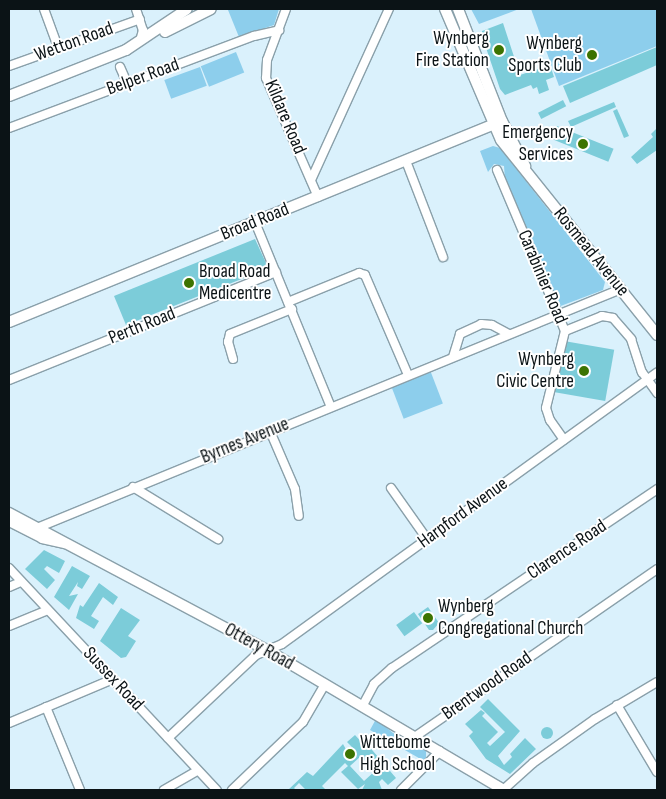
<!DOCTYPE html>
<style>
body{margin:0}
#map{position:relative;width:666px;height:799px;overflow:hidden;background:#daf1fc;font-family:"Sofia Sans Condensed",sans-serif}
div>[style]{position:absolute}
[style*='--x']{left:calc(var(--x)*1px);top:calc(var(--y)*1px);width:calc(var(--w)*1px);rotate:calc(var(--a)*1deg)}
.green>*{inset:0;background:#8dceec;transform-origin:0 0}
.building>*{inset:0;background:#7cccd9;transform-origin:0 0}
.round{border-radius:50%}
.roads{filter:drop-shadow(1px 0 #8aa0aa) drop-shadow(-1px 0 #8aa0aa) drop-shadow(0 1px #8aa0aa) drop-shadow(0 -1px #8aa0aa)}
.street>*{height:8px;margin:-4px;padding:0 4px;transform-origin:4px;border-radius:4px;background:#fff}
.secondary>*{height:10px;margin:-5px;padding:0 5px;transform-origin:5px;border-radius:5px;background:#fff}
.dots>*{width:14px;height:14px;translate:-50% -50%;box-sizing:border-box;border:2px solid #fff;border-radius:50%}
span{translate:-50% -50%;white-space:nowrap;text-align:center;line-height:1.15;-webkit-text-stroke:4px #fff;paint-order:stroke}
.poi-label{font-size:19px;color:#0b1316}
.right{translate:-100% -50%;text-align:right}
.left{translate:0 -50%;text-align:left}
.street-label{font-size:19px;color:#0b1316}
.frame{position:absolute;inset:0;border:10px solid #0b1316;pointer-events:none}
</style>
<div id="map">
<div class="green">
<div style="clip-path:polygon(279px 9px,274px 25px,239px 37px,228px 10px)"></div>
<div style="clip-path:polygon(471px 9px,519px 9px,479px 24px)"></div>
<div style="clip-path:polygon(531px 9px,657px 9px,657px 46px,559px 86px)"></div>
<div style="left:236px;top:52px;width:22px;height:38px;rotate:68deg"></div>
<div style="left:200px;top:67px;width:20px;height:38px;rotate:70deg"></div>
<div style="clip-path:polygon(493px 146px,500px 148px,605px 282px,603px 290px,558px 307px,505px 180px,504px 166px,494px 164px,488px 172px,480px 151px)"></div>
<div style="left:430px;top:370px;width:36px;height:42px;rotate:69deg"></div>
<div style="clip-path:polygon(376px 719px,393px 733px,426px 749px,426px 759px,424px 761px,370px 730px)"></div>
</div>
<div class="building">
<div style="clip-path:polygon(503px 23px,520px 75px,550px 65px,554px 77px,546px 80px,549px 90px,539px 94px,537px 87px,533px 89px,531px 85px,505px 95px,500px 89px,482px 36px,482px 31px)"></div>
<div style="clip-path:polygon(657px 47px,657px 65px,570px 103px,563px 86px)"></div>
<div style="left:563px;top:100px;width:7px;height:28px;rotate:63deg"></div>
<div style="clip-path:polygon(614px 102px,616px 107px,571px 127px,568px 121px)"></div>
<div style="clip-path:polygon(617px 109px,629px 136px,624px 138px,613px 111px)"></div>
<div style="left:557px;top:126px;width:61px;height:14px;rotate:22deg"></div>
<div style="clip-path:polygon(657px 128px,657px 150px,637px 164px,631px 157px,653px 137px,651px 134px)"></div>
<div style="clip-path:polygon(255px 239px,266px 263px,264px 270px,126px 325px,114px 296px)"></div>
<div style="left:564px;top:341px;width:51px;height:52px;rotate:10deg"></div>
<div style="clip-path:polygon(44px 550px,65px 561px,59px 573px,47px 566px,44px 569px,55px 580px,47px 589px,25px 569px)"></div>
<div style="clip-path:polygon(72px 566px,90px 576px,82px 589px,77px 586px,78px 582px,69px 596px,78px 594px,69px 610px,54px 597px)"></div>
<div style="clip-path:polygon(99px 583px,118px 597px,113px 605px,103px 597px,91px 616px,99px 621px,94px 629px,76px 618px,80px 605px,83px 607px)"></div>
<div style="clip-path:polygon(428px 607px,439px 623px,433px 630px,429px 630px,418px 614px)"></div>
<div style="clip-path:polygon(121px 608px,140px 620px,128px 636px,136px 641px,126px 657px,121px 658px,100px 641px)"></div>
<div style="left:414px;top:612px;width:14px;height:22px;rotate:54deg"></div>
<div style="clip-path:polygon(488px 699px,520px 731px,498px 756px,504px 765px,512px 757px,510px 754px,525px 738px,536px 749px,510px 774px,486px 759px,469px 736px,473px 732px,465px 724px,481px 710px,485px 713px,482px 716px,498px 732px,487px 743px,490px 746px,505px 732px,480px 707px)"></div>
<div class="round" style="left:541px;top:727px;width:12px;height:12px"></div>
<div style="clip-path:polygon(evenodd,355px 735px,365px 746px,367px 744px,396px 778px,388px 785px,382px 779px,379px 782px,382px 790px,362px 790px,365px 784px,358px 789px,341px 772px,348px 766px,345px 763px,322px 786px,326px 790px,306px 790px,299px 783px,294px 788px,296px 790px,288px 790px,307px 772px,313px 776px,343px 744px,348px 753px,353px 748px,347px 742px,355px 735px,361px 756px,375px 771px,364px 781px,350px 766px,361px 756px)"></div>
</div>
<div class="roads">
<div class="street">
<div style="--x:44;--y:9;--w:40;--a:69.8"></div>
<div style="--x:136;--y:9;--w:22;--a:72"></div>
<div style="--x:143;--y:30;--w:11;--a:105"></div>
<div style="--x:286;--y:9;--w:54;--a:110.4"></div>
<div style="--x:267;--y:60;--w:18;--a:93"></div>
<div style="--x:266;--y:78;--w:130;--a:66.4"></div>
<div style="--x:9;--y:66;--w:139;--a:-19.7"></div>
<div style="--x:120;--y:67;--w:17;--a:66"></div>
<div style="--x:9;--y:128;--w:262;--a:-20.6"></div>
<div style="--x:254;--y:36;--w:26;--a:-13"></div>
<div style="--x:406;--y:161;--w:103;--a:68.9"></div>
<div style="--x:497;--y:170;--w:175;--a:67.1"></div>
<div style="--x:565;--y:331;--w:79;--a:103.9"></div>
<div style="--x:546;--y:408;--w:13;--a:72"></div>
<div style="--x:550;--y:420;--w:24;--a:55"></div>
<div style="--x:311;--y:180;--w:188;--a:-65.5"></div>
<div style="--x:255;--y:222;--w:200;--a:67.7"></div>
<div style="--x:288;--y:302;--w:77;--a:-22.2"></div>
<div style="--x:359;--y:273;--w:6;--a:18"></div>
<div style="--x:365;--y:275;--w:109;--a:66.7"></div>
<div style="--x:565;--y:331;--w:40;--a:-22"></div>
<div style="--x:602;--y:316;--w:11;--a:10"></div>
<div style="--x:613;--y:318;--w:28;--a:49"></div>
<div style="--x:631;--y:339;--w:35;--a:72"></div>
<div style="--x:642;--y:372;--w:26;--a:54"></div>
<div style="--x:453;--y:357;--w:24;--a:-73"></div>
<div style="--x:460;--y:334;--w:23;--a:-25"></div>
<div style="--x:481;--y:324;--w:11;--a:5"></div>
<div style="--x:492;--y:325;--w:19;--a:28"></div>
<div style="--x:233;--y:359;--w:18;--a:-106"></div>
<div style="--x:228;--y:342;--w:8;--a:-76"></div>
<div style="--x:230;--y:334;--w:67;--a:-22"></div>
<div style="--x:9;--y:380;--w:288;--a:-22"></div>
<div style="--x:270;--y:431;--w:63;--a:66.7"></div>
<div style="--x:295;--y:489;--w:27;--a:82"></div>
<div style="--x:133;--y:487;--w:100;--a:31.5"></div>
<div style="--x:391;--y:488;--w:62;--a:54.8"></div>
<div style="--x:9;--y:522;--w:37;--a:27"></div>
<div style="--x:42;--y:539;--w:23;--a:13"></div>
<div style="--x:37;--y:528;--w:631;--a:-22.26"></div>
<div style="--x:9;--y:568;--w:304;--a:46.9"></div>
<div style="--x:9;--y:587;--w:13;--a:-23"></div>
<div style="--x:9;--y:626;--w:42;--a:-22.3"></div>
<div style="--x:363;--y:705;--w:24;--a:-62"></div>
<div style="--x:374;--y:684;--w:24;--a:-42"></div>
<div style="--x:392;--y:668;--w:320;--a:-34"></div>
<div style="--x:617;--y:705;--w:78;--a:59.2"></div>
<div style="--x:46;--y:707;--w:90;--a:67.7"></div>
<div style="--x:9;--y:723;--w:113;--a:-22.9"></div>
<div style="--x:416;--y:736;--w:293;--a:-34.7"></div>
<div style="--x:168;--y:738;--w:121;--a:-43.3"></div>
<div style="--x:256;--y:655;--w:28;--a:-23"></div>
<div style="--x:282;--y:644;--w:463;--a:-35.9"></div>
<div style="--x:164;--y:790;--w:39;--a:-30"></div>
<div style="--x:232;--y:790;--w:98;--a:-43.8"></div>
<div style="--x:303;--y:722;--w:44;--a:-59.9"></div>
<div style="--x:401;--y:790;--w:55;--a:-45"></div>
<div style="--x:503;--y:790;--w:40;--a:-42"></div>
<div style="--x:533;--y:763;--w:76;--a:-35.4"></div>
<div style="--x:595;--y:719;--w:72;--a:-30.8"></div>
</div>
<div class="secondary">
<div style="--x:445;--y:9;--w:142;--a:66.9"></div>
<div style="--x:501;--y:140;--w:250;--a:51.3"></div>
<div style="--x:458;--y:9;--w:120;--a:68.6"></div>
<div style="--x:502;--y:121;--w:51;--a:62.9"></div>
<div style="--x:165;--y:32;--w:51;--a:-26.6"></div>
<div style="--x:9;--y:96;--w:126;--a:-21.5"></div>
<div style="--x:126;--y:50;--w:73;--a:-33.9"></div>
<div style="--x:9;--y:322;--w:532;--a:-22.18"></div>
<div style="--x:9;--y:513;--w:292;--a:28"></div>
<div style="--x:267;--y:650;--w:275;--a:30.6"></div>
</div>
</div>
<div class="dots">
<div style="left:499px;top:50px;background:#3c7301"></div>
<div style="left:592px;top:55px;background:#3c7301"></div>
<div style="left:583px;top:144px;background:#3c7301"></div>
<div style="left:189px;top:283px;background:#3c7301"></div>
<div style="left:584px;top:371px;background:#3c7301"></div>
<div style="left:428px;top:618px;background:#3c7301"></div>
<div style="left:350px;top:754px;background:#3c7301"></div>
</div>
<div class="poi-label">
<span class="right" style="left:489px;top:50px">Wynberg<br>Fire Station</span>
<span class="right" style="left:582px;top:55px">Wynberg<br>Sports Club</span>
<span class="right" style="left:573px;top:144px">Emergency<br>Services</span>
<span class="left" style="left:199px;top:283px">Broad Road<br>Medicentre</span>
<span class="right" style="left:574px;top:371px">Wynberg<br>Civic Centre</span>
<span class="left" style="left:438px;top:618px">Wynberg<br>Congregational Church</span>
<span class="left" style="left:360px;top:754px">Wittebome<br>High School</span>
</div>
<div class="street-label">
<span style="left:74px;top:42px;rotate:-20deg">Wetton Road</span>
<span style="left:143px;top:77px;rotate:-20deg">Belper Road</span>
<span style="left:285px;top:117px;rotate:67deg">Kildare Road</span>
<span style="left:255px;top:222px;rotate:-22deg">Broad Road</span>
<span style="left:591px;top:252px;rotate:51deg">Rosmead Avenue</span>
<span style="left:542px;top:277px;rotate:67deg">Carabinier Road</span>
<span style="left:142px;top:326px;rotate:-22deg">Perth Road</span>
<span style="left:245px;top:441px;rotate:-22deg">Byrnes Avenue</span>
<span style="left:463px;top:513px;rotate:-36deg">Harpford Avenue</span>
<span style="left:567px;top:550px;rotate:-34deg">Clarence Road</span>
<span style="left:259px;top:647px;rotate:29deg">Ottery Road</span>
<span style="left:113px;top:679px;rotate:47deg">Sussex Road</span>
<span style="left:487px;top:686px;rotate:-35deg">Brentwood Road</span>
</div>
<div class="frame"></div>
</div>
